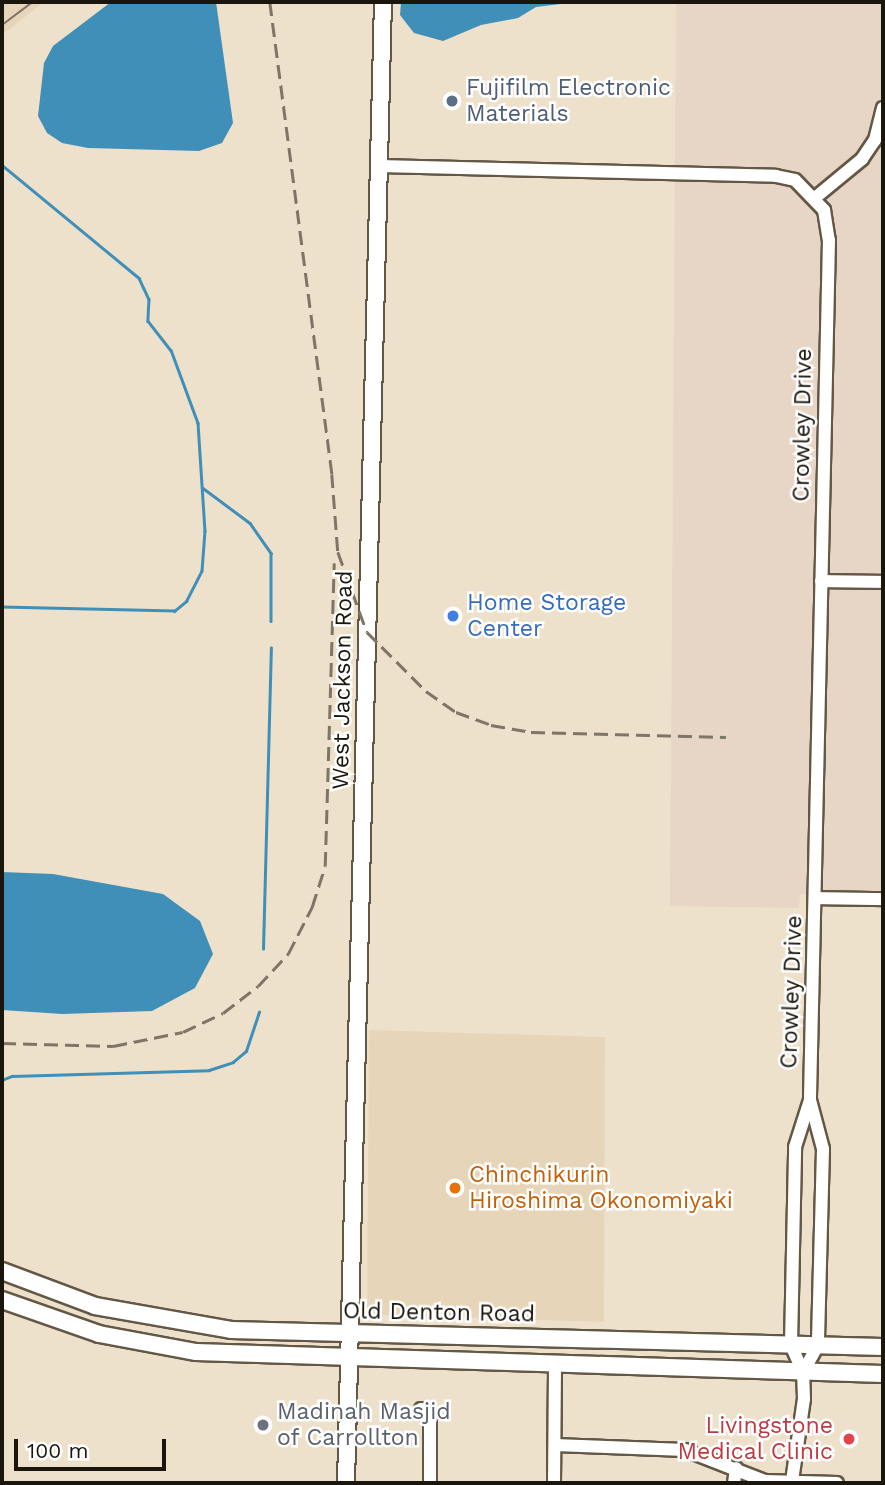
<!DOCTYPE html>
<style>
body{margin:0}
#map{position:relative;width:885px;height:1485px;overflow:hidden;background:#eee1cb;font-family:"Work Sans",sans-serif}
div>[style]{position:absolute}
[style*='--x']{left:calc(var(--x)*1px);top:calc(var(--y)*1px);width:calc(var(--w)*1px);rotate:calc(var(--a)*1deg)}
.built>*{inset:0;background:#e7d5ba}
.industrial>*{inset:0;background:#e7d5c5}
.water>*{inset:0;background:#3f8fb8}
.stream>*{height:2.5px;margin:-1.25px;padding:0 1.25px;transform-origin:1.25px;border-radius:1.25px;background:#3f8fb8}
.roads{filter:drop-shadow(2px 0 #635845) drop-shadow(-2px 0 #635845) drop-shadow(0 2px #635845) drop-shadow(0 -2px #635845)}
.street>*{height:12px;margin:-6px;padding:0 6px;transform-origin:6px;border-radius:6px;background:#fff}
.secondary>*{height:16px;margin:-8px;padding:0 8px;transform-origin:8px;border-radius:8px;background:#fff}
.tram>*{height:2px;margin:-1px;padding:0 1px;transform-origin:1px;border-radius:1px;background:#7e7567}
.rail>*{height:2.5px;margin-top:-1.25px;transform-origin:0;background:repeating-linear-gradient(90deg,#7e7567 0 14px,transparent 0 21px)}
.dots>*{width:19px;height:19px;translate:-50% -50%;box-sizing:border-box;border:4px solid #fff;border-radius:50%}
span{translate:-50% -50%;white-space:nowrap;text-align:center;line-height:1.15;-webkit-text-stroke:5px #fff;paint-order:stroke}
.service-label{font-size:23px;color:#4e5e75}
.left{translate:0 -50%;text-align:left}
.street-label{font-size:23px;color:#1a160e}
.shop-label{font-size:23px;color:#366cbe}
.food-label{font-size:23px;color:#c56008}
.worship-label{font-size:23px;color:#5b616d}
.health-label{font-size:23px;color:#be3a42}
.right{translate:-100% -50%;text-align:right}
.frame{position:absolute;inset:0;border:4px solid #1a160e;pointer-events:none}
.scale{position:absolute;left:14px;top:1439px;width:152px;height:32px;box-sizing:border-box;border:4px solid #1a160e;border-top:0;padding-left:9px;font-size:21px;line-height:24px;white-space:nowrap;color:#1a160e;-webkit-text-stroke:5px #fff;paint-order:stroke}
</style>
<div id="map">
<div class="built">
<div style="clip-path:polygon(2px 2px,44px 2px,2px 35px)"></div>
<div style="clip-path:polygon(369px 1030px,605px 1037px,604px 1322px,383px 1315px,367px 1308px)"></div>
</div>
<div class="industrial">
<div style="clip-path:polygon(676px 2px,883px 2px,883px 894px,800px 894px,799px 908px,670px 906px)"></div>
</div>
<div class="water">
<div style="clip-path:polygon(111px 2px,216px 2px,233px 123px,222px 143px,199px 151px,88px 148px,62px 143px,47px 133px,38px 116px,44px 63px,53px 46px)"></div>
<div style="clip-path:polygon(401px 2px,577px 2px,536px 7px,518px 18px,481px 25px,443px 41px,414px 33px,400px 15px)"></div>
<div style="clip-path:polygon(2px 872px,53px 874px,163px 894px,200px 921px,213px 954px,195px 988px,152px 1011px,62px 1014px,2px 1010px)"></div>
</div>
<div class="stream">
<div style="--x:2;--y:165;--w:178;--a:39.5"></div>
<div style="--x:139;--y:278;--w:23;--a:65"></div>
<div style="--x:149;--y:299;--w:22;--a:93"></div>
<div style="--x:148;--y:321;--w:37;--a:52"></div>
<div style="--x:171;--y:350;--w:78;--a:69.7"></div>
<div style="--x:198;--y:423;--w:108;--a:86.3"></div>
<div style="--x:205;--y:531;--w:40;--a:94.3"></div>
<div style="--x:202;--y:571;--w:34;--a:117"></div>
<div style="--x:187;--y:601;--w:16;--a:140"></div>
<div style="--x:175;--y:611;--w:173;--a:-178.7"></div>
<div style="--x:203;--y:488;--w:59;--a:36.7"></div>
<div style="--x:250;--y:523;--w:37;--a:55"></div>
<div style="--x:271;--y:553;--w:68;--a:90"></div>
<div style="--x:263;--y:949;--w:301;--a:-88.5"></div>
<div style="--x:2;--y:1080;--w:11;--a:-22"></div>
<div style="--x:12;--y:1076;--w:197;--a:-1.7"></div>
<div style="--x:209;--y:1070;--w:25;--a:-18"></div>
<div style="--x:233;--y:1062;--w:17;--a:-40"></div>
<div style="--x:246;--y:1051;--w:41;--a:-71.6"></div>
</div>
<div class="roads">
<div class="street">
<div style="--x:379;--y:166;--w:397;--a:1.4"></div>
<div style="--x:776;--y:176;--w:19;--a:12"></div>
<div style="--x:795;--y:180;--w:42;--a:46"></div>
<div style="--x:824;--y:210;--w:30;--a:81"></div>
<div style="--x:829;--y:240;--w:860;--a:91.27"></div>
<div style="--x:810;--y:1100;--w:51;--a:75.1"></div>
<div style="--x:823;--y:1149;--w:196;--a:91.5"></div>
<div style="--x:818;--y:1345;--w:31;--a:119"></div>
<div style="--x:816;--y:197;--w:60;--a:-39.6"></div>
<div style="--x:862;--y:159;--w:23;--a:-56"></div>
<div style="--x:875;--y:140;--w:33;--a:-76"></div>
<div style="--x:821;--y:581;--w:62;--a:0.9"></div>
<div style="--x:816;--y:898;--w:67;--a:0.9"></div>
<div style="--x:421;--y:1409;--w:15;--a:53"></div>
<div style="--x:430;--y:1421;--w:62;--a:90"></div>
<div style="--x:555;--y:1445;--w:130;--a:2.2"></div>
<div style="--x:685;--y:1450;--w:86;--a:21.2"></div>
<div style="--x:765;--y:1481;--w:72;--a:1.6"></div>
<div style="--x:792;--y:1481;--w:83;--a:-81.7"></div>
<div style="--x:804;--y:1399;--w:27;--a:-92"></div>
<div style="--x:803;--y:1372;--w:30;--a:-114"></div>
<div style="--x:791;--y:1345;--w:198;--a:-88.8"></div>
<div style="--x:795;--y:1147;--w:49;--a:-72.3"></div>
<div style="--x:554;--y:1483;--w:118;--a:-89.5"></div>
<div style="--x:734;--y:1483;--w:15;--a:-82"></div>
</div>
<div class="secondary">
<div style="--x:2;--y:1271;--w:99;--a:20.6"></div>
<div style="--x:95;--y:1306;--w:138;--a:10"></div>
<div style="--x:231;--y:1330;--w:652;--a:1.49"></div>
<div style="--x:2;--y:1300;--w:103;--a:19.3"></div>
<div style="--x:99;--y:1334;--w:99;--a:10.5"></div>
<div style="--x:196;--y:1352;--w:687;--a:1.83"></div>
<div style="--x:346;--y:1483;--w:1481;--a:-88.57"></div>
</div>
</div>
<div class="tram">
<div style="--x:2;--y:25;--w:38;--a:-37"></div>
</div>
<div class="rail">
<div style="--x:270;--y:2;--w:476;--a:82.5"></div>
<div style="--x:332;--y:474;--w:78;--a:85.6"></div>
<div style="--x:338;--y:552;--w:85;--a:70.1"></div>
<div style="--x:367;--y:632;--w:83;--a:45"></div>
<div style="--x:426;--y:691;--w:37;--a:35"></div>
<div style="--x:456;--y:712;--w:37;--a:20"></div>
<div style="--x:491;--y:725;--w:41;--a:9.9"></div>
<div style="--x:531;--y:732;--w:195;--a:1.5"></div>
<div style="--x:2;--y:1043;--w:111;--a:1.5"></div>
<div style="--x:113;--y:1046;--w:71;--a:-11.3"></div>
<div style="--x:183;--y:1032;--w:44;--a:-25.4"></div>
<div style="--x:223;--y:1013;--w:44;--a:-37.6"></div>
<div style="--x:258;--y:986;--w:44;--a:-46.8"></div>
<div style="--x:288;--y:954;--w:53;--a:-62.9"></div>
<div style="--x:312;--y:907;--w:43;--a:-72.4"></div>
<div style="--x:325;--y:866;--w:303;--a:-88.3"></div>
</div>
<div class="dots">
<div style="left:452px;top:101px;background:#5c6f8a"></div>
<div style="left:453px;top:616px;background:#3f7fe0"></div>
<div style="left:455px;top:1188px;background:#e8710a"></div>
<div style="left:263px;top:1425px;background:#6b7280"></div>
<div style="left:849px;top:1439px;background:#e0444e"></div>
</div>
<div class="service-label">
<span class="left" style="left:466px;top:101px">Fujifilm Electronic<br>Materials</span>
</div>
<div class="street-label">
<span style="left:803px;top:425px;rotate:-89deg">Crowley Drive</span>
<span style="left:343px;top:680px;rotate:-89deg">West Jackson Road</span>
<span style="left:792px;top:992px;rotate:-88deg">Crowley Drive</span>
<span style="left:439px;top:1313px;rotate:1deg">Old Denton Road</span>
</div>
<div class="shop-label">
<span class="left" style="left:467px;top:616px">Home Storage<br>Center</span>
</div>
<div class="food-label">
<span class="left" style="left:469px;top:1188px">Chinchikurin<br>Hiroshima Okonomiyaki</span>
</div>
<div class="worship-label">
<span class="left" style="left:277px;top:1425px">Madinah Masjid<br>of Carrollton</span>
</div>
<div class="health-label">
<span class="right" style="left:833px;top:1439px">Livingstone<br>Medical Clinic</span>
</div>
<div class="frame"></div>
<div class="scale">100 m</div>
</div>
